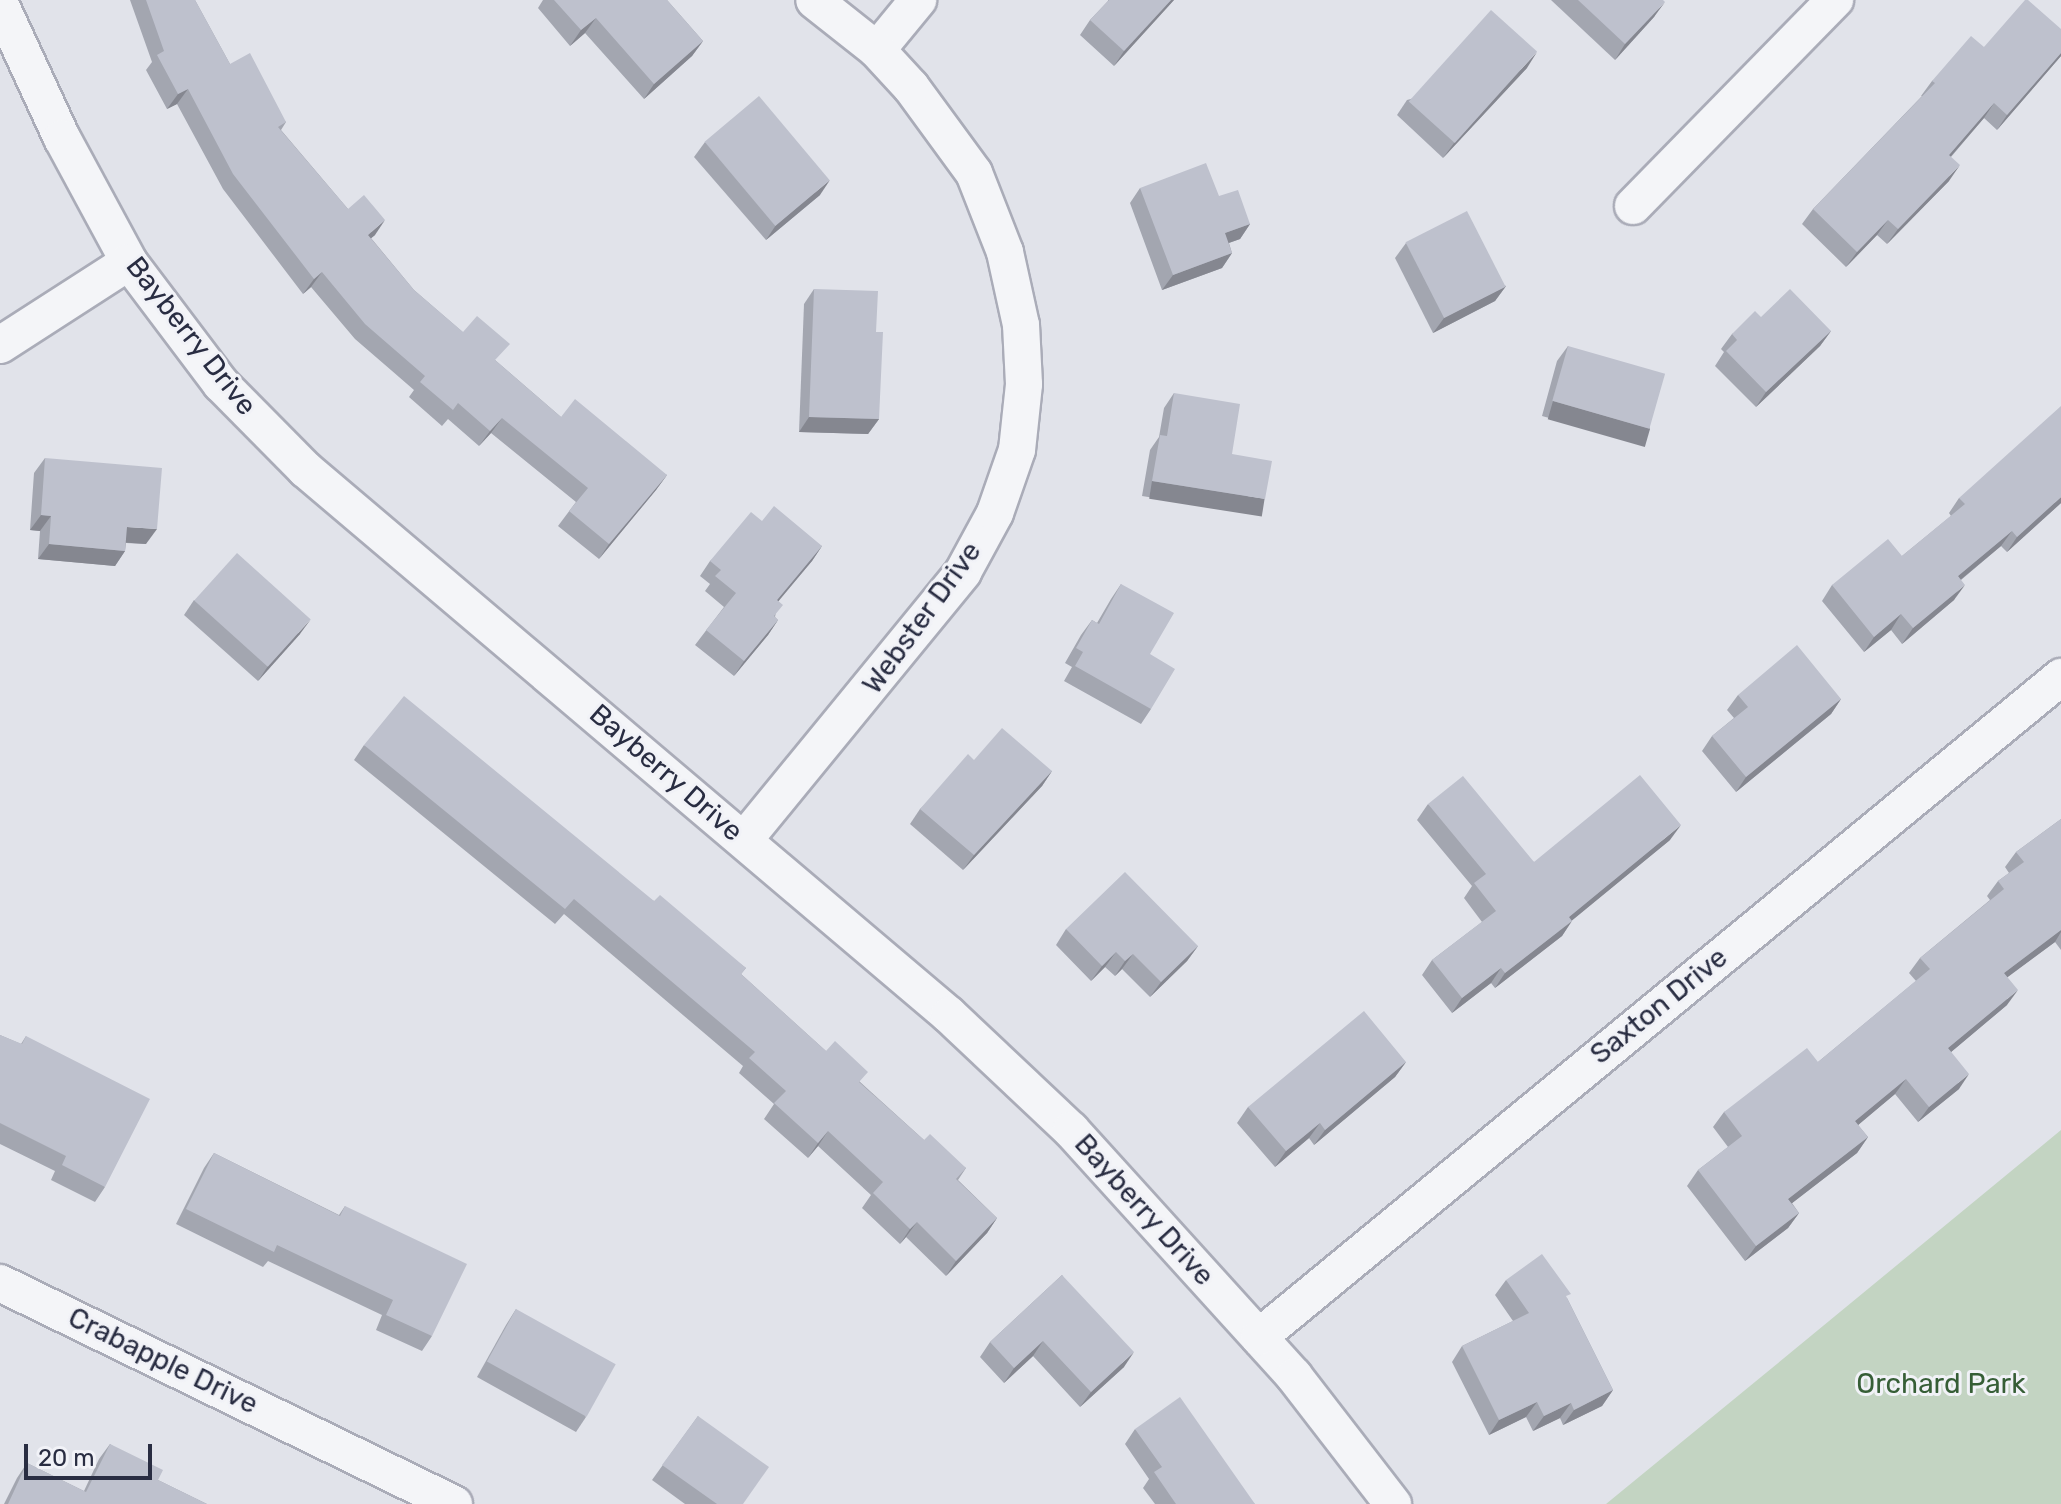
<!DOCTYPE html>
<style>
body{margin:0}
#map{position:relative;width:2061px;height:1504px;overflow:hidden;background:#e1e3ea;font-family:Rubik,sans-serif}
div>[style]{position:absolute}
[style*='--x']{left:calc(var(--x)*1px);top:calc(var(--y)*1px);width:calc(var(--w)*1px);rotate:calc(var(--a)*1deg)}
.green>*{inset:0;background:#c3d4c2}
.roads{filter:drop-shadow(2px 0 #aaacb8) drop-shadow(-2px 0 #aaacb8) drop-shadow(0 2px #aaacb8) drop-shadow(0 -2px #aaacb8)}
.street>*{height:36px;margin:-18px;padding:0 18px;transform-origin:18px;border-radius:18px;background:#f4f5f8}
.wall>*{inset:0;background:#a3a6b0}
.shaded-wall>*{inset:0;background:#858790;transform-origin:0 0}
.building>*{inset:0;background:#bec1cd;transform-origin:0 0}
span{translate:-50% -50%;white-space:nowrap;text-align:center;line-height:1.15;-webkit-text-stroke:6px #f1f2f7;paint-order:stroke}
.street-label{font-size:28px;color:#292d42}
.park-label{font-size:28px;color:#365e36}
.scale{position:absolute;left:24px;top:1444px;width:128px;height:36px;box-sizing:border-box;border:4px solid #292d42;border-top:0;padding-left:10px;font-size:24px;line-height:28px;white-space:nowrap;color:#292d42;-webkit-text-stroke:6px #f1f2f7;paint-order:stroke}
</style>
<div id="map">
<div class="green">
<div style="clip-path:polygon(2061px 1130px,2061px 1504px,1606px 1504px,1772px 1368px)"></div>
</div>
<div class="roads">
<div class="street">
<div style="--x:0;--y:4;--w:148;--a:65.2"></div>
<div style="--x:62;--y:138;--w:141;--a:61.6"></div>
<div style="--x:129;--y:262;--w:153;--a:53"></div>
<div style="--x:221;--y:384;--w:120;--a:45.3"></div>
<div style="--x:305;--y:469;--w:844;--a:40.29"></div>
<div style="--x:949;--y:1015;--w:168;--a:43.3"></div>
<div style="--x:1071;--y:1130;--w:332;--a:47.8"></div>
<div style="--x:1294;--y:1376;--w:162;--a:52.3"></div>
<div style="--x:877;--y:50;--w:65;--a:-50.6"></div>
<div style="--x:1633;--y:206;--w:289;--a:-45.6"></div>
<div style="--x:0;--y:345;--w:153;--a:-32.8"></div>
<div style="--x:744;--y:840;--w:346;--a:-50.7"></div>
<div style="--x:963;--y:572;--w:67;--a:-61.5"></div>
<div style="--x:995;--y:513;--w:67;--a:-70.8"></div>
<div style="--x:1017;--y:450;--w:66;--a:-83.9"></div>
<div style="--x:1024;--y:384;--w:59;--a:-92.9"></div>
<div style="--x:1021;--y:325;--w:75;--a:-102.4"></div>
<div style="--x:1005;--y:252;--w:85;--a:-111.4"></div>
<div style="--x:974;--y:173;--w:107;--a:-126.2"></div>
<div style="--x:911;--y:87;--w:50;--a:-132.6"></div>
<div style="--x:877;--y:50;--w:80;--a:-141.6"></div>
<div style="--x:0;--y:1283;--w:505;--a:25.96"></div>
<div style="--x:1259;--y:1337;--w:1039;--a:-39.45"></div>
</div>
</div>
<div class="wall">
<div style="clip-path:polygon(130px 0,195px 0,230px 64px,286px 122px,281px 130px,348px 209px,375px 235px,371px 238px,414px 290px,561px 417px,667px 475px,656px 490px,599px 559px,558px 526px,576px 502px,491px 433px,479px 446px,448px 419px,442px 426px,409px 397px,414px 390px,355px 339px,311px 287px,303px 294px,223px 189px,177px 104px,167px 109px,146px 70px,152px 62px)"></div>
<div style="clip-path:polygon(543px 0,667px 0,703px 41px,692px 56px,644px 99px,585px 33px,570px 46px,538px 8px)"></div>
<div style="clip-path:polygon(1108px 0,1174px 0,1114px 66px,1080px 35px,1090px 20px,1108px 1px)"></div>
<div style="clip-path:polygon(1551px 0,1663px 0,1654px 17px,1615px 60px)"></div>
<div style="clip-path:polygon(2061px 29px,2061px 56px,1997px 130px,1984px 118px,1951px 157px,1949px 181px,1887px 244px,1877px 235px,1846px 267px,1802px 224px,1813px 209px,1922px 96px,1921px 96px,1932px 81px,1984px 47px)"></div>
<div style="clip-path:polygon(1527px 68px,1443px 158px,1397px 115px,1407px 100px)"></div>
<div style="clip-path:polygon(705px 142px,820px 195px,766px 240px,694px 157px)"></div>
<div style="clip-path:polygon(1140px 188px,1219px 196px,1250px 224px,1240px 239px,1229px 243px,1232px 253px,1222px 268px,1162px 290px,1130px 203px)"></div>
<div style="clip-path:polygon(1406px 243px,1506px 286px,1495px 301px,1433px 333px,1395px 258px)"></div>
<div style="clip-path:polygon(814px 289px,876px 332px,879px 419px,868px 434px,799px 432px,804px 304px)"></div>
<div style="clip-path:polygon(1761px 317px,1831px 331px,1820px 346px,1756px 407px,1715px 366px,1724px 352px,1721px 349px,1732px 334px)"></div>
<div style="clip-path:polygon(1568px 346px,1650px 428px,1639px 443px,1542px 416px,1557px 361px)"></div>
<div style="clip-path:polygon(1174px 393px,1232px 454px,1254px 514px,1142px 496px,1150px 450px,1159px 437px,1164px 408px)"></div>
<div style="clip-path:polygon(45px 458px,146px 544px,126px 543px,125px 551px,115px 566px,38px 559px,40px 531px,30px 530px,34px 473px)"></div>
<div style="clip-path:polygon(1959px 498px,2061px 503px,2007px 552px,2001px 546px,1961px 580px,1954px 600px,1902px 644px,1891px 630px,1864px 652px,1822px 601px,1832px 585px,1902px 556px,1951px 516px,1949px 513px)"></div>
<div style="clip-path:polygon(762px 521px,822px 546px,812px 561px,778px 601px,775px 617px,778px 620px,768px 635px,734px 676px,695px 645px,724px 607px,705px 591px,710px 584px,700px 576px,710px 561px)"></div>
<div style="clip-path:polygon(1121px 584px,1150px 654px,1151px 709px,1141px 724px,1064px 681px,1072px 667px,1065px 663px,1081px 635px,1092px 620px,1097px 623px,1111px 599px)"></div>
<div style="clip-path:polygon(194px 600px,300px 634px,258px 681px,184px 615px)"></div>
<div style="clip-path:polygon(1738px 695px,1841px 699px,1831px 714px,1736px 792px,1702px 751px,1712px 736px,1734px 718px,1727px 710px)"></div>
<div style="clip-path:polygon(364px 745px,654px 901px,746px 968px,741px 974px,924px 1140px,966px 1168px,958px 1180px,997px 1218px,987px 1233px,946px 1276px,906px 1237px,900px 1244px,862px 1208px,871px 1195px,818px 1146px,808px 1158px,764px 1119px,774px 1104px,739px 1073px,743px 1066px,564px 914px,555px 924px,354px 760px)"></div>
<div style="clip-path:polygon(974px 760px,1052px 771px,1042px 786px,963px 870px,910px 824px,920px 809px)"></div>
<div style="clip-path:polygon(1428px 804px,1534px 862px,1670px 840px,1572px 920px,1562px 936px,1495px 988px,1491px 983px,1452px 1013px,1422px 975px,1432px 960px,1482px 922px,1464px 898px,1472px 886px,1417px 820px)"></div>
<div style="clip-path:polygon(2061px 819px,2061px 950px,2055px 942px,2007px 977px,2007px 1005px,1951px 1052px,1959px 1089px,1918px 1122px,1895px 1094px,1858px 1125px,1868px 1137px,1857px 1153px,1792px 1203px,1799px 1213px,1788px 1228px,1745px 1261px,1687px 1186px,1698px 1170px,1728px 1147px,1713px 1127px,1724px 1112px,1818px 1062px,1916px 981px,1909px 973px,1920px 958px,1990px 900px,1987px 896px,1998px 881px,2009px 873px,2005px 867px,2016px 852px)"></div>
<div style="clip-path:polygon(1066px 929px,1198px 946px,1187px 961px,1150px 997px,1122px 969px,1115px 976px,1105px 967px,1091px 981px,1056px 945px)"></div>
<div style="clip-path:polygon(0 1035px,21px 1044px,26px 1036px,105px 1187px,95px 1202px,51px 1180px,55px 1171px,0 1144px)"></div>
<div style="clip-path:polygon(1406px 1062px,1395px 1077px,1314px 1145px,1309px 1138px,1275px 1167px,1237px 1123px,1248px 1107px)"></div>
<div style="clip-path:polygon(214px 1153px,339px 1215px,345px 1206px,432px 1336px,422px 1351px,376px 1330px,382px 1315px,268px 1261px,263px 1267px,176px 1224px,204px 1168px)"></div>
<div style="clip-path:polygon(1062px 1275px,1124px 1367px,1080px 1407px,1033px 1356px,1004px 1383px,980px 1357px,990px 1342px)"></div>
<div style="clip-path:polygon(1506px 1280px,1567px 1298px,1613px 1390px,1602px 1406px,1563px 1425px,1560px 1418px,1533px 1431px,1526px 1417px,1489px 1435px,1452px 1362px,1462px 1346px,1513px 1321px,1495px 1295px)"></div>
<div style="clip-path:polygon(516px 1309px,586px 1417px,576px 1432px,477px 1377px,506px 1325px)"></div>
<div style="clip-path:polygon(698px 1416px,743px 1504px,685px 1504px,652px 1480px)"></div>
<div style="clip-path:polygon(1135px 1429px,1255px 1504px,1155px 1504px,1143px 1488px,1149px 1479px,1125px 1444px)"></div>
<div style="clip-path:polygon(110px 1444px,158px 1480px,207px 1504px,4px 1504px,17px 1478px,27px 1463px,84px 1491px,99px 1459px)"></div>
</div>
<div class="shaded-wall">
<div style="clip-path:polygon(1171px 0,1174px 0,1114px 66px,1124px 51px)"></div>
<div style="clip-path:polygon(1665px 2px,1654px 17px,1615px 60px,1625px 44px)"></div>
<div style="clip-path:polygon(596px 18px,585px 33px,570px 46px,581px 30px)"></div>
<div style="clip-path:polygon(703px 41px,692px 56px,644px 99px,654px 84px)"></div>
<div style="clip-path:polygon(1537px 52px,1527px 68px,1443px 158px,1454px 143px)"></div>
<div style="clip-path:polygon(2061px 53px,2061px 56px,1997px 130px,2007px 115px)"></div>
<div style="clip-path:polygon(188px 89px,177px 104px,167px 109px,178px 94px)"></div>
<div style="clip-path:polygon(1994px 103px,1984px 118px,1939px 170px,1949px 155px)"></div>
<div style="clip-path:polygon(1960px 165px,1949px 181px,1887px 244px,1898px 229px)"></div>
<div style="clip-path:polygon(830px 180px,820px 195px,766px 240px,776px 225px)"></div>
<div style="clip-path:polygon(385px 220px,375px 235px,357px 250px,368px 235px)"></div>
<div style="clip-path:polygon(1888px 220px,1877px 235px,1846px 267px,1857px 252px)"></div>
<div style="clip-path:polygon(1250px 224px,1240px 239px,1214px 248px,1225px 233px)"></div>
<div style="clip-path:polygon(1232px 253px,1222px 268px,1162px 290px,1173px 275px)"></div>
<div style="clip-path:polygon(322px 272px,311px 287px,303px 294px,314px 279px)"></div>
<div style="clip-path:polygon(1506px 286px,1495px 301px,1433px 333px,1444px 318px)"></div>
<div style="clip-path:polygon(1831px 331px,1820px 346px,1756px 407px,1766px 392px)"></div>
<div style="left:1553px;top:401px;width:101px;height:19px;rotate:16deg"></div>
<div style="clip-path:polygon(809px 417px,879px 419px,868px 434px,799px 432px)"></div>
<div style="clip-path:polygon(502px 418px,491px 433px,479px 446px,490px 431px)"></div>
<div style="clip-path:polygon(667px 475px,656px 490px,599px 559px,609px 544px)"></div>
<div style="left:1152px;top:481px;width:114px;height:18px;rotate:9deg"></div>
<div style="clip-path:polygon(2061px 497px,2061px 503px,2007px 552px,2017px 537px)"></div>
<div style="clip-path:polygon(41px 515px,51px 516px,40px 531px,30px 530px)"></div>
<div style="clip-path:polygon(127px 527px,157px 529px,146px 544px,117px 542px)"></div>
<div style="clip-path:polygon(2012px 531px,2001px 546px,1947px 591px,1958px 576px)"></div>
<div style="clip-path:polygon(49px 544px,125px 551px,115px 566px,38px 559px)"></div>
<div style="clip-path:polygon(822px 546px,812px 561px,767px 615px,777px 600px)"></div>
<div style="clip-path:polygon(1965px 585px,1954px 600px,1902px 644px,1913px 628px)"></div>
<div style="clip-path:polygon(1901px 614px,1891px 630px,1864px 652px,1874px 637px)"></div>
<div style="clip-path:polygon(311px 619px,300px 634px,258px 681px,268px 666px)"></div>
<div style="clip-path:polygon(778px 620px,768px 635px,734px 676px,744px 661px)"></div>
<div style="clip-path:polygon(1841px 699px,1831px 714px,1736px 792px,1746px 777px)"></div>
<div style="clip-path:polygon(1052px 771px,1042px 786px,963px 870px,974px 855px)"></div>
<div style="clip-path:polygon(1681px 825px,1670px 840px,1558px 932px,1569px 917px)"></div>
<div style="clip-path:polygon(1572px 921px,1562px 936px,1495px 988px,1505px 973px)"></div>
<div style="clip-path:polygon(2061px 930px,2061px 932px,2055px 942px,1993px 988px,2004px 973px)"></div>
<div style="clip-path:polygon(1198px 946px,1187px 961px,1150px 997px,1161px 982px)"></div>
<div style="clip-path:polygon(1116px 952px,1105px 967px,1091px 981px,1102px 966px)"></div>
<div style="clip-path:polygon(1133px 954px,1122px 969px,1115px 976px,1125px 961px)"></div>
<div style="clip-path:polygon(1501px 968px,1491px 983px,1452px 1013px,1462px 998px)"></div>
<div style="clip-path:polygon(2018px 990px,2007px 1005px,1938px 1063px,1948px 1048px)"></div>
<div style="clip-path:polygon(1406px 1062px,1395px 1077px,1314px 1145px,1325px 1130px)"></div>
<div style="clip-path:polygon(1969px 1074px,1959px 1089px,1918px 1122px,1929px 1107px)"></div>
<div style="clip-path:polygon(1906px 1079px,1895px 1094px,1845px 1136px,1855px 1121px)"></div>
<div style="clip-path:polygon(1320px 1123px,1309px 1138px,1275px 1167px,1286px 1151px)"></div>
<div style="clip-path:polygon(828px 1131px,818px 1146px,808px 1158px,818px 1143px)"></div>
<div style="clip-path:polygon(1868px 1137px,1857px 1153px,1778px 1214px,1788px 1199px)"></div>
<div style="clip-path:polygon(1799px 1213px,1788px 1228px,1745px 1261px,1756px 1246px)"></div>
<div style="clip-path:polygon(997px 1218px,987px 1233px,946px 1276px,956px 1261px)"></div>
<div style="clip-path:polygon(917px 1222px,906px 1237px,900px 1244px,910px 1229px)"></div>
<div style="clip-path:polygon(1043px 1341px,1033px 1356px,1004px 1383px,1014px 1368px)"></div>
<div style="clip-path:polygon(1134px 1352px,1124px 1367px,1080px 1407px,1091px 1392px)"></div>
<div style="clip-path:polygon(1613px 1390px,1602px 1406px,1563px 1425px,1574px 1410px)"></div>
<div style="clip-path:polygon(1537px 1402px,1526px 1417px,1489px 1435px,1499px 1420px)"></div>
<div style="clip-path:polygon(1571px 1403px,1560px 1418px,1533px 1431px,1544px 1416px)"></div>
</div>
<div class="building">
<div style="clip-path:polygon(146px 0,195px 0,230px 64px,250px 53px,286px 122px,278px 127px,348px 209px,364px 195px,385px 220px,368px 235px,414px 290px,463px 332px,477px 316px,510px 344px,495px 360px,561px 417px,575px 399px,667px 475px,609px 544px,569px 511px,588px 488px,502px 418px,490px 431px,458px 403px,453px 410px,420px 382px,425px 376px,365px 324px,322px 272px,314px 279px,233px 174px,188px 89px,178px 94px,157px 55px,164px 51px)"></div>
<div style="clip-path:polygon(554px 0,667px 0,703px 41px,654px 84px,596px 18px,581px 30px)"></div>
<div style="clip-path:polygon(1109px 0,1171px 0,1124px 51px,1090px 20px)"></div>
<div style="clip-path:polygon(1578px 0,1663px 0,1665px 2px,1625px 44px)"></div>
<div style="clip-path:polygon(2025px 0,2028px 0,2061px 29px,2061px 53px,2007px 115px,1994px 103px,1949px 155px,1960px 165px,1898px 229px,1888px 220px,1857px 252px,1813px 209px,1935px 83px,1932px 81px,1971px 36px,1984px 47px)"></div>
<div style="left:1491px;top:10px;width:62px;height:123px;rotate:42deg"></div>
<div style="left:759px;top:96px;width:110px;height:71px;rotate:50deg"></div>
<div style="clip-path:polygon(1206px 163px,1219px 196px,1238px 190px,1250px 224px,1225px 233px,1232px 253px,1173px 275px,1140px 188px)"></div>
<div style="left:1467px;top:211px;width:85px;height:69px;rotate:63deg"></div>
<div style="clip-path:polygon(814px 289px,878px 291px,876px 332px,883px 332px,879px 419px,809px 417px)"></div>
<div style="clip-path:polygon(1790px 289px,1831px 331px,1766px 392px,1726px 351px,1737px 340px,1732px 334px,1755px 311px,1761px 317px)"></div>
<div style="left:1568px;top:346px;width:101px;height:57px;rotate:16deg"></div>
<div style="clip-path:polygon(1174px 393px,1240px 404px,1232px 454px,1272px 461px,1265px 499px,1152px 481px,1160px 435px,1167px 436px)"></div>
<div style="clip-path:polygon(2061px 406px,2061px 497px,2017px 537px,2012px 531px,1958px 576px,1965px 585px,1913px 628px,1901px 614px,1874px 637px,1832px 585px,1888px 539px,1902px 556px,1965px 504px,1959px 498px)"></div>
<div style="clip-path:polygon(45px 458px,162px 468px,157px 529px,127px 527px,125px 551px,49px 544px,51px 516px,41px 515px)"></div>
<div style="clip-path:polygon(774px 506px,822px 546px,777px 600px,783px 605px,774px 616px,778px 620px,744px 661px,706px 630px,736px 593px,715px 576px,721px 570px,710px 561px,751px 512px,762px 521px)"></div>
<div style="left:237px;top:553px;width:99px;height:64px;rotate:42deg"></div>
<div style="clip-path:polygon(1121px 584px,1174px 613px,1150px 654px,1175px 669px,1151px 709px,1075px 666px,1083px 652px,1076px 648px,1092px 620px,1099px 624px)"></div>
<div style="clip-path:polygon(1797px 645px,1841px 699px,1746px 777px,1712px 736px,1748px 707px,1738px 695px)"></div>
<div style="clip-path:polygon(404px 696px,654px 901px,660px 895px,746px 968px,741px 974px,826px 1051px,835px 1041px,868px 1072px,859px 1082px,924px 1140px,930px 1134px,966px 1168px,956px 1179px,997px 1218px,956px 1261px,917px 1222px,910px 1229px,873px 1193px,883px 1182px,828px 1131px,818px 1143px,774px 1103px,786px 1091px,749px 1058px,755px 1052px,574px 899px,565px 909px,364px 745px)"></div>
<div style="clip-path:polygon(1002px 728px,1052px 771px,974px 855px,920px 809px,968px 754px,974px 760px)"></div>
<div style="clip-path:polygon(1640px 775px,1681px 825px,1569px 917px,1572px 921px,1505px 973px,1501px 968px,1462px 998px,1432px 960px,1496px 911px,1474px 883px,1486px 874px,1428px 804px,1463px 776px,1534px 862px)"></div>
<div style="clip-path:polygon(2061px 819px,2061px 930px,2004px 973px,2018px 990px,1948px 1048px,1969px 1074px,1929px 1107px,1906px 1079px,1855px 1121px,1868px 1137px,1788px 1199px,1799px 1213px,1756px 1246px,1698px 1170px,1742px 1136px,1724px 1112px,1807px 1048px,1818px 1062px,1930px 969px,1920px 958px,2004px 889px,1998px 881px,2024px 862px,2016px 852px)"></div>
<div style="clip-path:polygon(1125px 872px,1198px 946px,1161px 982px,1133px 954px,1125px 961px,1116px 952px,1102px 966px,1066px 929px)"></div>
<div style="clip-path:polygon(1364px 1011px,1406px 1062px,1325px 1130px,1320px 1123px,1286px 1151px,1248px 1107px)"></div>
<div style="clip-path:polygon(0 1035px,22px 1044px,26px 1036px,150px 1099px,105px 1187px,62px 1165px,66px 1156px,0 1123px)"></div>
<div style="clip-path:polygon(214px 1153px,340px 1216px,345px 1206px,467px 1264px,432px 1336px,386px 1315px,393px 1300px,277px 1245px,274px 1252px,186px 1209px)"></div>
<div style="clip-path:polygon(1542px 1254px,1571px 1294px,1566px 1296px,1613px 1390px,1574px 1410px,1571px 1403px,1544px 1416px,1537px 1402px,1499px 1420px,1462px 1346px,1529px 1313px,1506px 1280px)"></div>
<div style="clip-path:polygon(1062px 1275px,1134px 1352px,1091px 1392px,1043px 1341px,1014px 1368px,990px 1342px)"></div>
<div style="left:516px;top:1309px;width:114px;height:60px;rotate:29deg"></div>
<div style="clip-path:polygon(1180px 1397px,1255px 1504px,1176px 1504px,1154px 1472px,1162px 1467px,1135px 1429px)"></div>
<div style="clip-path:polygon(698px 1416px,769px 1467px,743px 1504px,717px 1504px,662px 1465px)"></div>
<div style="clip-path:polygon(110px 1444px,163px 1470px,158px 1480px,207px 1504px,8px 1504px,27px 1463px,86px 1492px)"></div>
</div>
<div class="street-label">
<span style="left:191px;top:336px;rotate:52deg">Bayberry Drive</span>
<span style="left:922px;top:618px;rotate:-54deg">Webster Drive</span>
<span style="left:666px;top:773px;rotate:41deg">Bayberry Drive</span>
<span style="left:1659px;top:1006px;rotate:-39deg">Saxton Drive</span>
<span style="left:1144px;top:1210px;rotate:48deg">Bayberry Drive</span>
<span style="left:163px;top:1361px;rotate:26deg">Crabapple Drive</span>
</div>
<div class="park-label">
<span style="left:1941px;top:1384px">Orchard Park</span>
</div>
<div class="scale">20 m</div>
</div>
